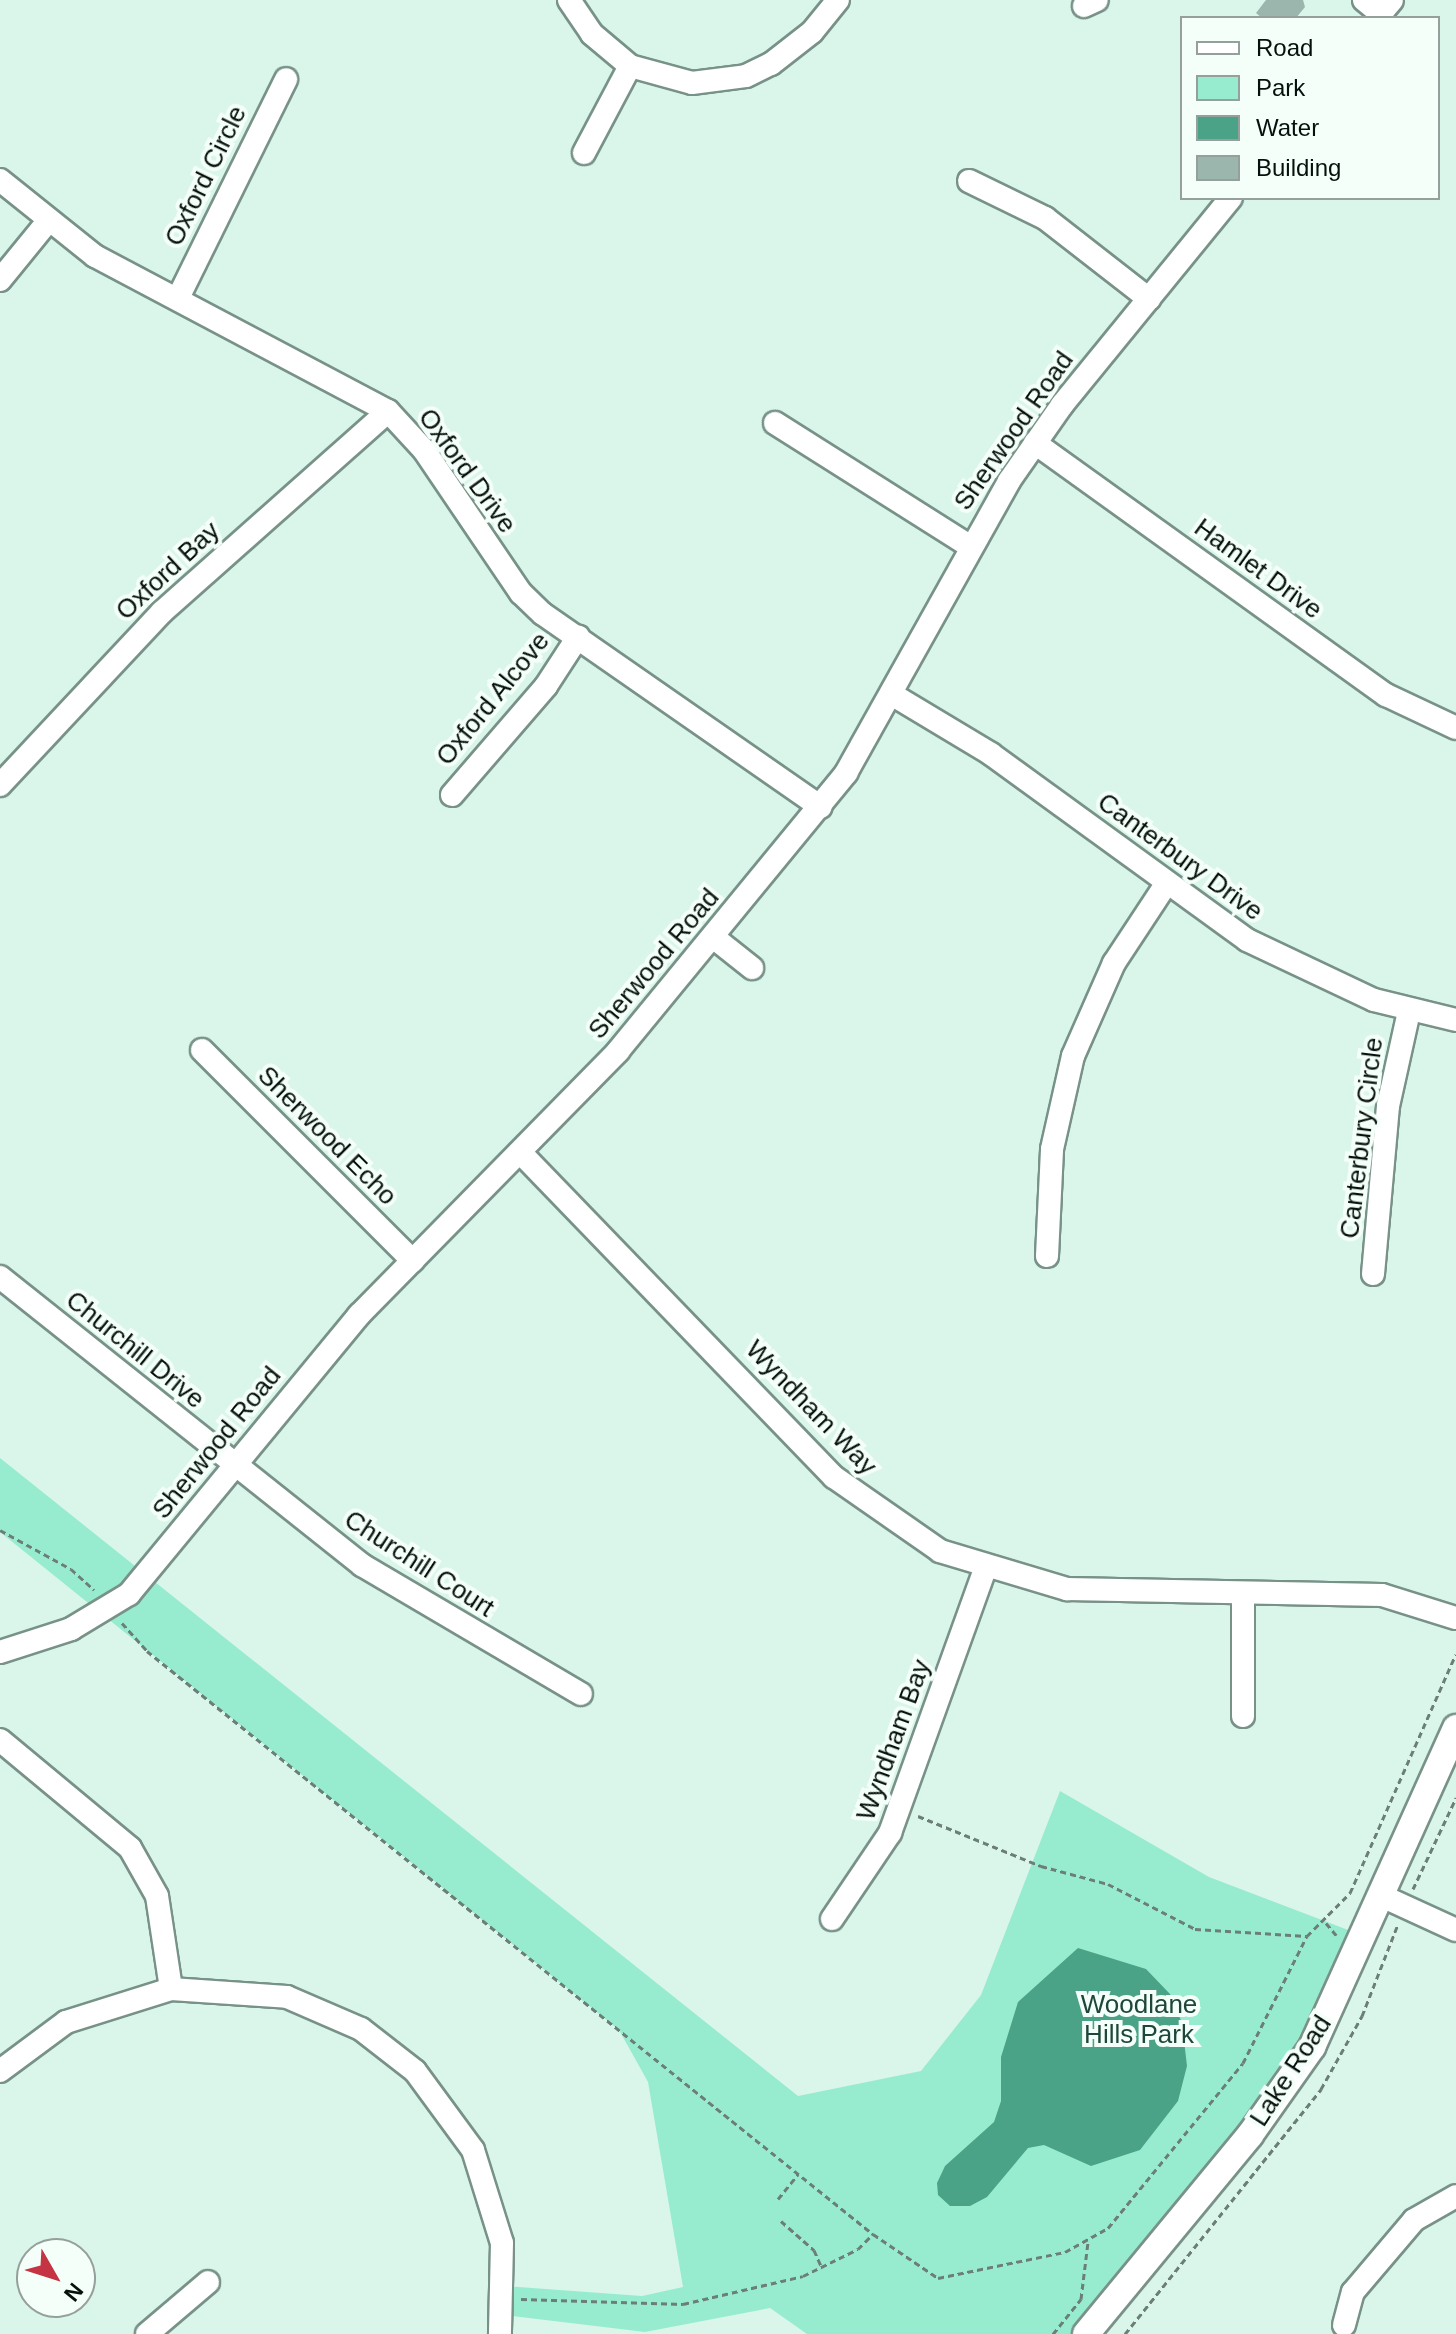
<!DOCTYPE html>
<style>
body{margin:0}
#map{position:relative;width:1456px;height:2334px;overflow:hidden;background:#daf6eb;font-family:Arial,sans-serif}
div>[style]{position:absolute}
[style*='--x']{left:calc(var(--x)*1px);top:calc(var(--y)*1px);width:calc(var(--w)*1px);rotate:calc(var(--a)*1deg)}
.green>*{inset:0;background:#97eccf}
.water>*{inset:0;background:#4ba387}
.building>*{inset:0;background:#9bb6ac}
.path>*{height:3px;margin-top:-1.5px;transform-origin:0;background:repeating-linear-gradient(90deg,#6b7e77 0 6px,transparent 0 10px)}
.roads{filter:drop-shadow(2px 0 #789288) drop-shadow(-2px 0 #789288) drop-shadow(0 2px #789288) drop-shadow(0 -2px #789288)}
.minor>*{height:22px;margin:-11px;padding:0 11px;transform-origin:11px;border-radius:11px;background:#fff}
.tertiary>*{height:26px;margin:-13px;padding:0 13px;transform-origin:13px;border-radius:13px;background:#fff}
span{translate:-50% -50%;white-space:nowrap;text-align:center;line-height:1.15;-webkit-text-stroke:8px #f4fffa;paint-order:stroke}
.street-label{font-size:26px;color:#06100c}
.park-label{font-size:26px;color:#1f463a}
.legend{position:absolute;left:1180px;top:16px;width:260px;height:184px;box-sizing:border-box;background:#f4fffa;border:2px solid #959f9b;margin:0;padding:10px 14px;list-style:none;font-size:24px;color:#06100c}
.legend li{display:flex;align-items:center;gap:16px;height:40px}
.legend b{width:40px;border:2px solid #959f9b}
.north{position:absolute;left:16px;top:2238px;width:80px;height:80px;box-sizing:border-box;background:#f4fffa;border:2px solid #959f9b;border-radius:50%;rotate:129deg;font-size:22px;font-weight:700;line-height:32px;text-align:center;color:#06100c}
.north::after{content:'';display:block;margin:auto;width:28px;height:36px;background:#c43442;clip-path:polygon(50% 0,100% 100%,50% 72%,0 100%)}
</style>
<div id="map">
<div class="green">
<div style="clip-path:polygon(0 1458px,798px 2096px,921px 2071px,981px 1995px,1060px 1791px,1209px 1877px,1364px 1936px,1336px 1998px,1088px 2334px,807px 2334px,770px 2308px,645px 2332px,503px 2315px,504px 2286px,642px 2296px,683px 2287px,648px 2082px,619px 2030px,0 1532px)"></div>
</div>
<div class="water">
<div style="clip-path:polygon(1078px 1948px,1146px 1969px,1170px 1994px,1182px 2023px,1187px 2066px,1178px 2101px,1140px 2150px,1091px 2166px,1044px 2145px,1028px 2148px,987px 2197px,970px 2206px,950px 2206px,938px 2195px,937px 2183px,945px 2166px,994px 2122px,1001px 2101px,1001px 2057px,1018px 2002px)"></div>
</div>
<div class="building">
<div style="clip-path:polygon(1266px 0,1303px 0,1305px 7px,1296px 18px,1262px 18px,1256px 13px)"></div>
</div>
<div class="path">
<div style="--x:0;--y:1530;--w:81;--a:28.8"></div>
<div style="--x:71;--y:1569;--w:31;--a:42"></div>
<div style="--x:122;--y:1623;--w:38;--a:48"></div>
<div style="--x:147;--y:1651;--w:931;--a:38.77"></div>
<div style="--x:873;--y:2234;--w:78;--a:34.1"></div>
<div style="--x:938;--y:2278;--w:130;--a:-11.6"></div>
<div style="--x:1065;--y:2252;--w:49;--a:-29.2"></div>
<div style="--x:1108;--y:2228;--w:213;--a:-50.7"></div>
<div style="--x:1243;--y:2063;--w:142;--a:-63.3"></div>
<div style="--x:918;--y:1816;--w:133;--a:22.1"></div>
<div style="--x:1041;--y:1866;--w:69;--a:15"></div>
<div style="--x:1108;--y:1884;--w:98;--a:27.3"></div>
<div style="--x:1195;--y:1929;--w:112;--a:3.6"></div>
<div style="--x:1307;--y:1936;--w:61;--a:-45"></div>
<div style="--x:1350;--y:1893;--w:261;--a:-66.1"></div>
<div style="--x:1413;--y:1889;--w:101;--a:-64.7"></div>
<div style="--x:1326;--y:1923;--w:16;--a:50"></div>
<div style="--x:778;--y:2199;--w:32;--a:-51"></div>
<div style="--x:781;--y:2221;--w:44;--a:41.3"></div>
<div style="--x:814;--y:2250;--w:20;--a:66"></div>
<div style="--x:521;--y:2299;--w:162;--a:1.8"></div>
<div style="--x:683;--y:2304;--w:123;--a:-13.1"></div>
<div style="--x:803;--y:2276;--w:61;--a:-26.1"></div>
<div style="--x:858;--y:2249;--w:21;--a:-45"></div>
<div style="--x:1053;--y:2334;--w:45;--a:-51.3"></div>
<div style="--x:1081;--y:2299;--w:57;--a:-83"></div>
<div style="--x:1125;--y:2334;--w:314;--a:-51.3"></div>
<div style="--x:1321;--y:2089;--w:84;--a:-60.7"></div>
<div style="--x:1362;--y:2016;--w:99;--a:-68.6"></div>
</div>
<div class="roads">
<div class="minor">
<div style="--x:569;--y:0;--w:41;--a:55.9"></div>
<div style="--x:592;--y:34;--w:50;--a:40.1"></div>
<div style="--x:630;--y:66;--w:64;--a:15.3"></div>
<div style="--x:692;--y:83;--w:54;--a:-7.4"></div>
<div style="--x:746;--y:76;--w:28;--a:-26"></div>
<div style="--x:771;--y:64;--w:52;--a:-38"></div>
<div style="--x:812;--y:32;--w:41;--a:-50.9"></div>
<div style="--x:1364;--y:0;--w:22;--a:39"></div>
<div style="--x:1084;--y:6;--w:14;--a:-25"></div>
<div style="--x:1377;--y:18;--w:23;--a:-50"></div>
<div style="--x:584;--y:153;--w:98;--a:-62.1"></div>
<div style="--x:0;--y:180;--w:122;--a:38.7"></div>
<div style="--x:95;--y:256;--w:331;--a:27.9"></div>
<div style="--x:388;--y:411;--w:53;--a:47.3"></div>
<div style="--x:424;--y:450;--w:173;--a:55.9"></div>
<div style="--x:521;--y:593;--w:30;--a:44"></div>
<div style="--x:543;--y:614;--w:338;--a:34.8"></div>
<div style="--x:969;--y:181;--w:85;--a:26"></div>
<div style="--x:1045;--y:218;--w:132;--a:37.9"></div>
<div style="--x:0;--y:280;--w:77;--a:-50.8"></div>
<div style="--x:178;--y:298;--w:244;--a:-63.7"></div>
<div style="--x:775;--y:423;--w:228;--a:32.3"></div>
<div style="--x:1035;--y:443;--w:432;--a:35.7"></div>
<div style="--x:1386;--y:695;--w:77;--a:25.2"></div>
<div style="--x:893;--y:695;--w:114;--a:31"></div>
<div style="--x:991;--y:754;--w:316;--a:36"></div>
<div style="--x:1247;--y:940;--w:140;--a:25.3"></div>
<div style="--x:1374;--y:1000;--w:84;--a:13.7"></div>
<div style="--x:0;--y:785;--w:237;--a:-46.9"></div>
<div style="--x:162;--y:612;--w:302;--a:-41.6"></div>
<div style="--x:452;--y:795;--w:144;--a:-49.2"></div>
<div style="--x:546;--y:686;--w:59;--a:-56.9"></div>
<div style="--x:713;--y:937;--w:50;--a:38.5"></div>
<div style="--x:202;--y:1050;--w:298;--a:45"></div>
<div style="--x:520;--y:1152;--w:452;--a:46"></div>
<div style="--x:834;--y:1477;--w:129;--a:34.9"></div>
<div style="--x:940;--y:1551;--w:133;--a:16.7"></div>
<div style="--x:1067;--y:1589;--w:315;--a:1.1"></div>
<div style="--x:1382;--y:1595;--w:77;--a:17.3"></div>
<div style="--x:1047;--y:1256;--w:107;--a:-87.3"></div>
<div style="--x:1052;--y:1149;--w:95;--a:-77.3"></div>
<div style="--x:1073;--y:1056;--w:102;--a:-66.2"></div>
<div style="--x:1114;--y:963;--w:95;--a:-56.6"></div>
<div style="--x:1373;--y:1274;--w:169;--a:-84.9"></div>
<div style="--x:1388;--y:1106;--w:97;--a:-77.5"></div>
<div style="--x:0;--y:1277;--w:463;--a:38.5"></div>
<div style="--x:362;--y:1565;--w:254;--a:30.5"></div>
<div style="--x:1243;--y:1594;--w:122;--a:90"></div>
<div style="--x:0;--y:1652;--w:75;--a:-17.9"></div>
<div style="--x:71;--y:1629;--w:68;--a:-31.1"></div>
<div style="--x:129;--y:1594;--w:362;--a:-50.5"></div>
<div style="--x:359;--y:1315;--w:370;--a:-45.5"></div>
<div style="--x:618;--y:1051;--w:360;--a:-50.6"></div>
<div style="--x:846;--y:773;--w:334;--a:-60.8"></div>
<div style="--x:1009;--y:481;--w:93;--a:-55.1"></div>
<div style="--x:1062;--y:405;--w:267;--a:-50.8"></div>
<div style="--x:0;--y:1740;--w:169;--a:39.7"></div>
<div style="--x:130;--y:1848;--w:55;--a:60.6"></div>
<div style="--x:157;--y:1896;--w:94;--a:81.4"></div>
<div style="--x:1382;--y:1896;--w:81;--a:24.7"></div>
<div style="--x:832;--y:1919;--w:104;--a:-56"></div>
<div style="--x:890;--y:1833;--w:281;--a:-70.2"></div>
<div style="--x:0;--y:2071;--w:82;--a:-36.6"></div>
<div style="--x:66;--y:2022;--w:110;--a:-17.4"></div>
<div style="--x:171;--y:1989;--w:116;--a:3.9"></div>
<div style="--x:287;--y:1997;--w:81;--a:23.4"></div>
<div style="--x:361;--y:2029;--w:68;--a:37.9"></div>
<div style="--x:415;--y:2071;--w:98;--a:53.7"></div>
<div style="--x:473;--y:2150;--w:97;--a:72.7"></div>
<div style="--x:502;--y:2243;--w:91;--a:91.3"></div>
<div style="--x:1344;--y:2325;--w:34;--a:-75"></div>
<div style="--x:1353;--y:2292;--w:94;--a:-49.7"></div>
<div style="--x:1414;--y:2220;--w:48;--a:-29.7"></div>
<div style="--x:147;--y:2334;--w:80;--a:-40.4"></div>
</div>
<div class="tertiary">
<div style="--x:1086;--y:2334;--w:258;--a:-50.5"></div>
<div style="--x:1250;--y:2135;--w:108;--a:-54.8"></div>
<div style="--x:1312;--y:2047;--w:350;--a:-65.7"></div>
</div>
</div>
<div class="street-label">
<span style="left:206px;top:176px;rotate:-64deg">Oxford Circle</span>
<span style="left:1014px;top:431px;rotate:-55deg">Sherwood Road</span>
<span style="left:467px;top:471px;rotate:54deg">Oxford Drive</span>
<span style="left:1258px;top:569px;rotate:36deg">Hamlet Drive</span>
<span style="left:168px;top:571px;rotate:-43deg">Oxford Bay</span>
<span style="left:493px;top:699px;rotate:-51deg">Oxford Alcove</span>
<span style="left:1180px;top:857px;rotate:36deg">Canterbury Drive</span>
<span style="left:654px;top:964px;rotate:-50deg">Sherwood Road</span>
<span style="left:327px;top:1136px;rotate:45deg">Sherwood Echo</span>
<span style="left:1362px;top:1138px;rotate:-83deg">Canterbury Circle</span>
<span style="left:135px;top:1350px;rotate:39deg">Churchill Drive</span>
<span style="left:811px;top:1408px;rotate:46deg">Wyndham Way</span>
<span style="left:217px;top:1443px;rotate:-51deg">Sherwood Road</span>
<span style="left:419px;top:1564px;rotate:33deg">Churchill Court</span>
<span style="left:894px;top:1740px;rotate:-70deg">Wyndham Bay</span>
<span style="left:1291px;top:2071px;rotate:-57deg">Lake Road</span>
</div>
<div class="park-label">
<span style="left:1139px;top:2020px">Woodlane<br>Hills Park</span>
</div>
<ul class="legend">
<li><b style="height:10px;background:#fff"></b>Road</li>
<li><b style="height:22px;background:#97eccf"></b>Park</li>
<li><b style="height:22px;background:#4ba387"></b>Water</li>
<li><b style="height:22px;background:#9bb6ac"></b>Building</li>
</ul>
<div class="north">N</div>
</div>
